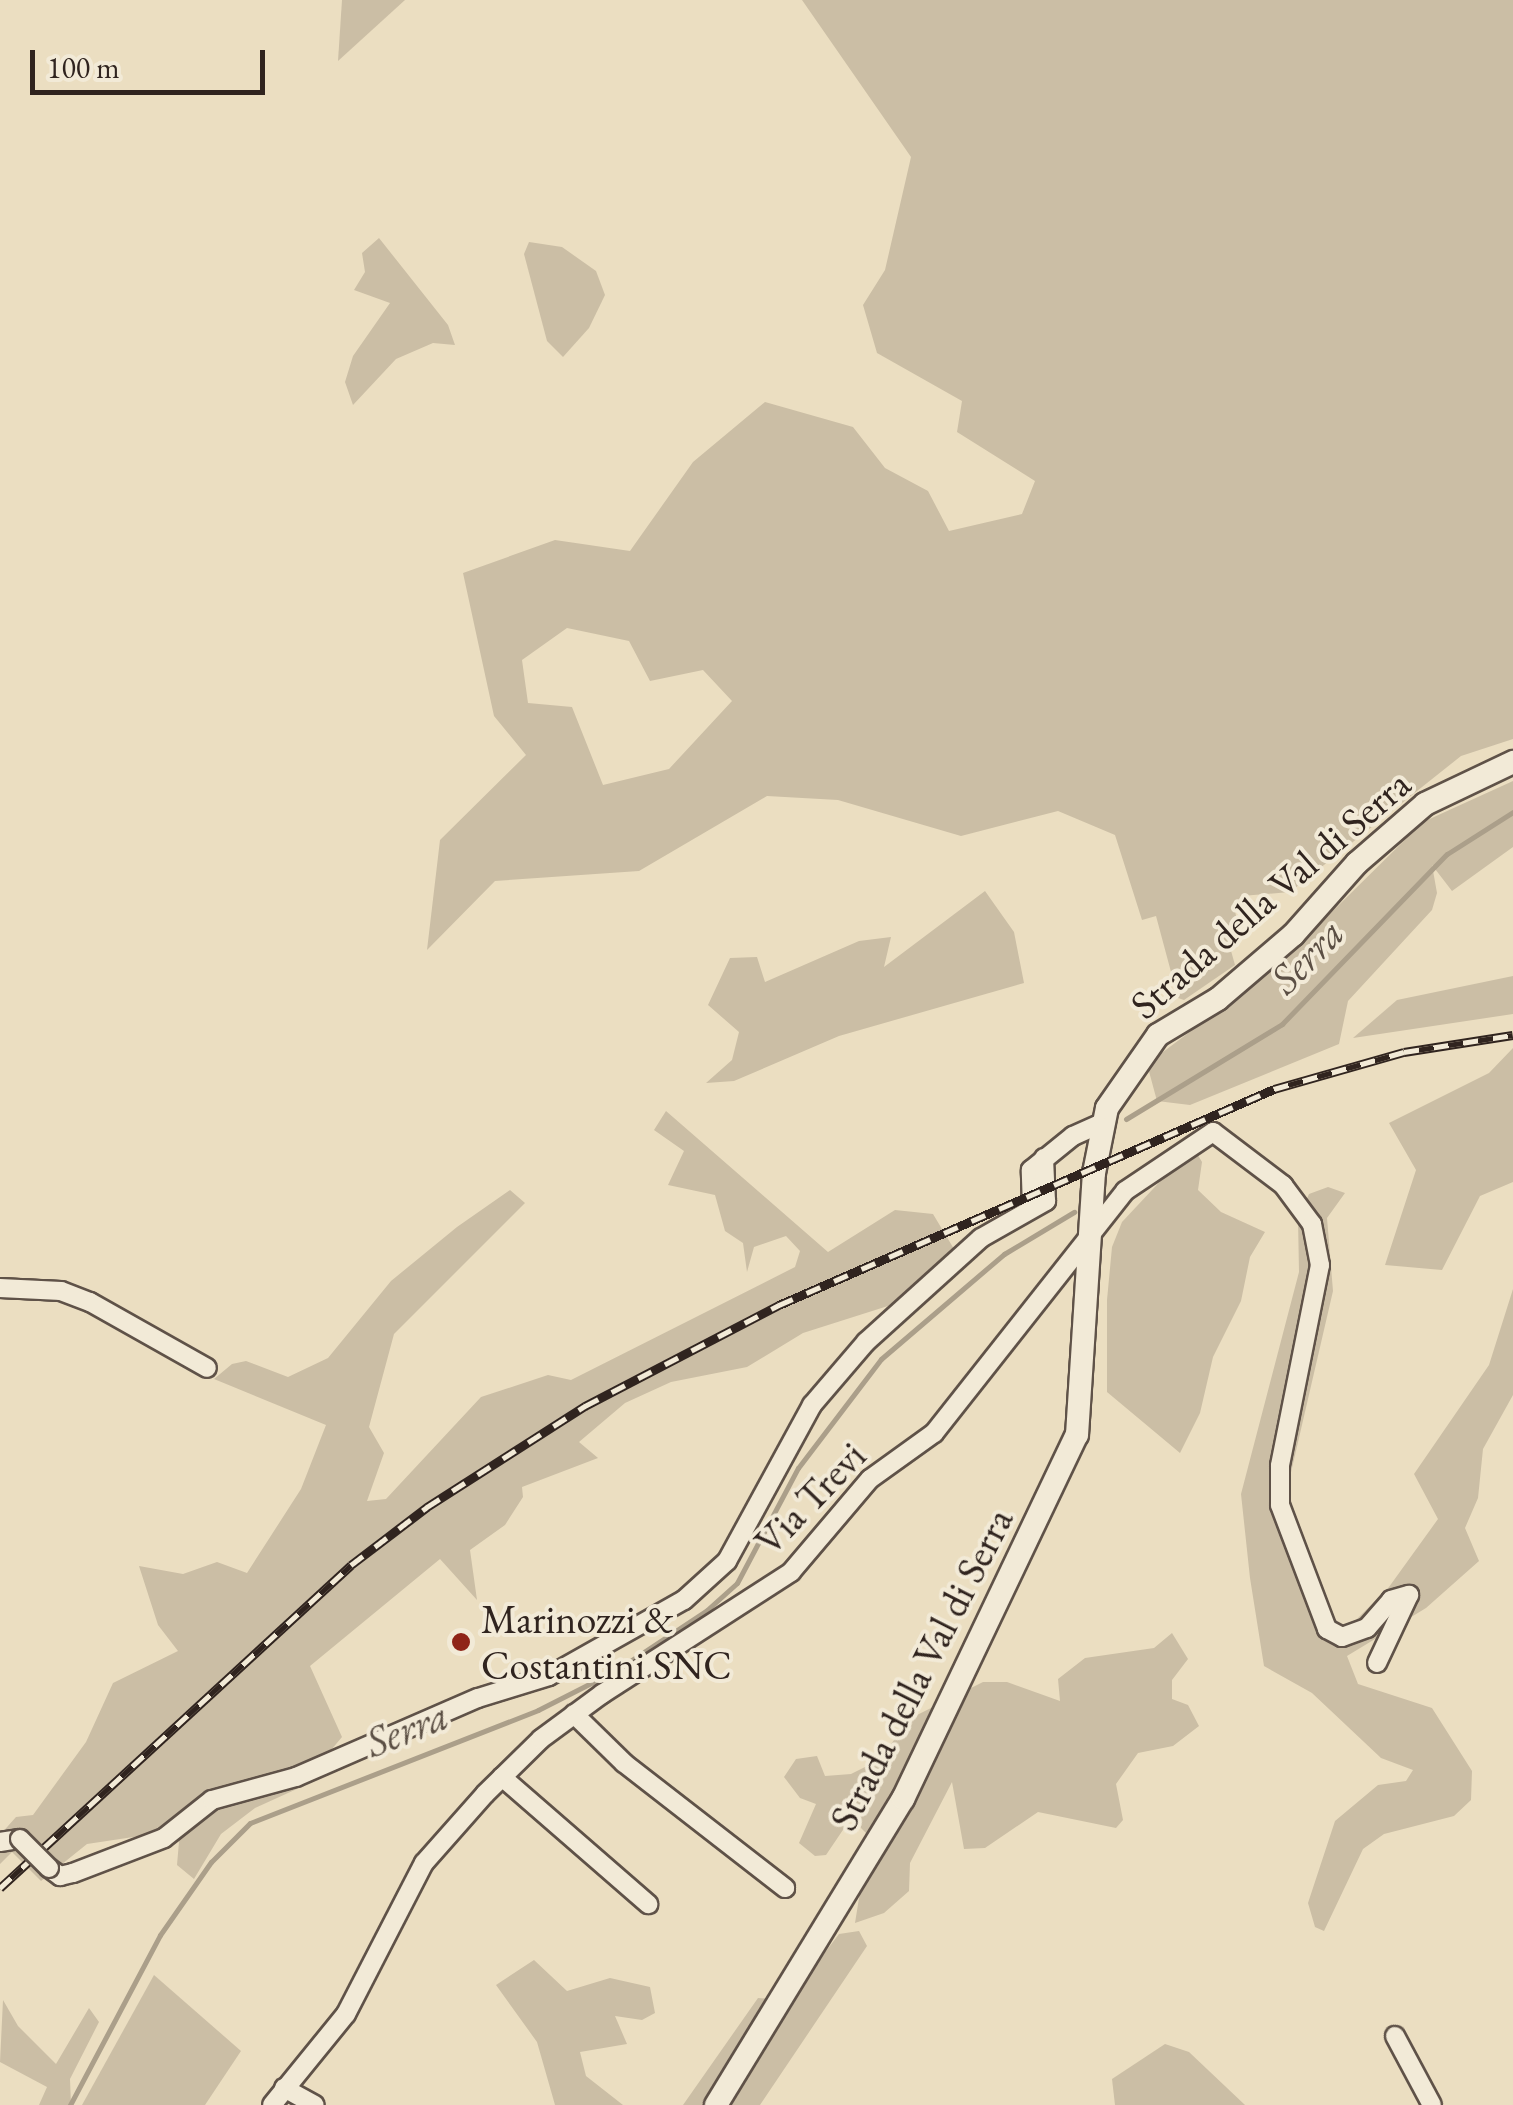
<!DOCTYPE html>
<style>
body{margin:0}
#map{position:relative;width:1513px;height:2105px;overflow:hidden;background:#ebdec1;font-family:"EB Garamond",serif}
div>[style]{position:absolute}
[style*='--x']{left:calc(var(--x)*1px);top:calc(var(--y)*1px);width:calc(var(--w)*1px);rotate:calc(var(--a)*1deg)}
.green>*{inset:0;background:#cbbea5}
.stream>*{height:5px;margin:-2.5px;padding:0 2.5px;transform-origin:2.5px;border-radius:2.5px;background:#ab9f8a}
.roads{filter:drop-shadow(2px 0 #5f5248) drop-shadow(-2px 0 #5f5248) drop-shadow(0 2px #5f5248) drop-shadow(0 -2px #5f5248)}
.minor>*{height:18px;margin:-9px;padding:0 9px;transform-origin:9px;border-radius:9px;background:#f2ead7}
.tertiary>*{height:22px;margin:-11px;padding:0 11px;transform-origin:11px;border-radius:11px;background:#f2ead7}
.rail>*{height:9px;margin-top:-4.5px;transform-origin:0;background:repeating-linear-gradient(90deg,#f2ead7 0 15px,#30241f 0 30px);box-sizing:border-box;border-block:2px solid #30241f}
.bridges{filter:drop-shadow(2px 0 #5f5248) drop-shadow(-2px 0 #5f5248) drop-shadow(0 2px #5f5248) drop-shadow(0 -2px #5f5248)}
.minor-bridge>*{height:18px;margin:-9px;padding:0 9px;transform-origin:9px;border-radius:9px;background:#f2ead7}
.dots>*{width:28px;height:28px;translate:-50% -50%;box-sizing:border-box;border:5px solid #f2ead7;border-radius:50%}
span{translate:-50% -50%;white-space:nowrap;text-align:center;line-height:1.15;-webkit-text-stroke:8px #f2ead7;paint-order:stroke}
.street-label{font-size:40px;color:#30241f}
.poi-label{font-size:40px;color:#30241f}
.left{translate:0 -50%;text-align:left}
.water-label{font-size:42px;color:#5b4f44;font-style:italic}
.scale{position:absolute;left:30px;top:50px;width:235px;height:45px;box-sizing:border-box;border:5px solid #30241f;border-top:0;padding-left:12px;font-size:30px;line-height:35px;white-space:nowrap;color:#30241f;-webkit-text-stroke:8px #f2ead7;paint-order:stroke}
</style>
<div id="map">
<div class="green">
<div style="clip-path:polygon(342px 0,405px 0,338px 61px)"></div>
<div style="clip-path:polygon(evenodd,802px 0,1513px 0,1513px 739px,1461px 756px,1290px 892px,1241px 896px,1242px 908px,1235px 911px,1239px 930px,1226px 933px,1235px 965px,1184px 1000px,1178px 998px,1156px 916px,1142px 920px,1115px 835px,1058px 811px,961px 836px,838px 800px,767px 796px,639px 871px,495px 881px,427px 950px,440px 840px,526px 755px,494px 716px,463px 573px,555px 540px,630px 551px,693px 462px,765px 402px,853px 427px,885px 468px,928px 491px,949px 531px,1022px 514px,1035px 481px,957px 432px,962px 401px,877px 353px,863px 305px,885px 270px,911px 157px,802px 0,567px 628px,629px 641px,650px 681px,703px 670px,732px 701px,669px 769px,603px 785px,572px 707px,528px 703px,522px 660px,567px 628px)"></div>
<div style="clip-path:polygon(379px 238px,448px 325px,455px 345px,433px 343px,396px 359px,353px 405px,345px 382px,353px 356px,390px 303px,354px 290px,365px 272px,362px 253px)"></div>
<div style="clip-path:polygon(529px 242px,562px 247px,596px 271px,605px 295px,589px 328px,563px 357px,547px 341px,524px 254px)"></div>
<div style="clip-path:polygon(1513px 781px,1513px 847px,1452px 891px,1432px 865px,1437px 893px,1432px 910px,1348px 1001px,1339px 1044px,1190px 1105px,1157px 1101px,1147px 1064px,1275px 968px,1423px 822px)"></div>
<div style="clip-path:polygon(985px 891px,1014px 932px,1024px 983px,839px 1036px,734px 1081px,706px 1083px,732px 1060px,739px 1032px,708px 1005px,730px 958px,757px 957px,765px 982px,859px 941px,891px 937px,884px 967px)"></div>
<div style="clip-path:polygon(1513px 976px,1513px 1014px,1353px 1038px,1397px 1000px)"></div>
<div style="clip-path:polygon(1513px 1048px,1513px 1182px,1480px 1196px,1442px 1270px,1385px 1265px,1416px 1170px,1389px 1123px,1489px 1073px)"></div>
<div style="clip-path:polygon(666px 1111px,828px 1252px,895px 1210px,933px 1214px,954px 1249px,891px 1305px,803px 1333px,747px 1367px,671px 1382px,625px 1403px,579px 1442px,598px 1458px,522px 1487px,523px 1497px,505px 1525px,470px 1550px,477px 1600px,440px 1559px,310px 1666px,342px 1737px,299px 1788px,255px 1808px,221px 1834px,194px 1879px,177px 1865px,180px 1830px,87px 1844px,41px 1881px,12px 1852px,0 1864px,0 1835px,16px 1817px,33px 1815px,86px 1742px,113px 1683px,178px 1651px,158px 1625px,139px 1566px,183px 1574px,217px 1562px,247px 1573px,301px 1489px,326px 1425px,214px 1379px,232px 1364px,246px 1361px,288px 1377px,328px 1358px,391px 1281px,457px 1227px,510px 1190px,525px 1203px,394px 1334px,369px 1427px,384px 1453px,367px 1501px,386px 1499px,481px 1397px,548px 1375px,571px 1380px,795px 1267px,800px 1251px,786px 1236px,754px 1247px,747px 1272px,743px 1243px,725px 1231px,715px 1195px,668px 1185px,684px 1151px,654px 1130px)"></div>
<div style="clip-path:polygon(1196px 1152px,1202px 1162px,1198px 1190px,1221px 1212px,1265px 1232px,1250px 1257px,1241px 1301px,1213px 1357px,1200px 1413px,1180px 1453px,1107px 1392px,1107px 1300px,1112px 1247px,1122px 1222px,1182px 1158px)"></div>
<div style="clip-path:polygon(1328px 1187px,1345px 1193px,1327px 1218px,1333px 1291px,1289px 1481px,1292px 1509px,1335px 1625px,1351px 1625px,1389px 1587px,1438px 1519px,1414px 1474px,1489px 1365px,1513px 1289px,1513px 1395px,1483px 1449px,1478px 1498px,1465px 1528px,1479px 1561px,1426px 1608px,1347px 1656px,1358px 1684px,1432px 1708px,1472px 1771px,1471px 1800px,1454px 1816px,1384px 1834px,1363px 1849px,1324px 1931px,1315px 1927px,1308px 1903px,1335px 1821px,1378px 1785px,1406px 1781px,1413px 1770px,1381px 1758px,1312px 1693px,1264px 1666px,1250px 1578px,1241px 1494px,1299px 1272px,1298px 1219px,1309px 1194px)"></div>
<div style="clip-path:polygon(1172px 1633px,1188px 1659px,1172px 1680px,1172px 1699px,1188px 1705px,1199px 1726px,1173px 1746px,1138px 1753px,1116px 1784px,1123px 1820px,1116px 1828px,1038px 1812px,985px 1848px,964px 1849px,952px 1782px,910px 1863px,909px 1891px,884px 1913px,855px 1923px,869px 1836px,851px 1818px,826px 1855px,815px 1856px,799px 1843px,816px 1804px,800px 1798px,784px 1777px,796px 1759px,817px 1756px,825px 1776px,851px 1774px,877px 1761px,913px 1717px,983px 1682px,1007px 1682px,1060px 1701px,1058px 1679px,1085px 1658px,1154px 1648px)"></div>
<div style="clip-path:polygon(859px 1931px,867px 1946px,760px 2105px,683px 2105px,758px 1998px,789px 2000px,839px 1934px)"></div>
<div style="clip-path:polygon(534px 1960px,567px 1991px,610px 1978px,650px 1987px,655px 2013px,642px 2020px,615px 2016px,627px 2044px,580px 2052px,586px 2076px,623px 2105px,555px 2105px,537px 2042px,496px 1985px)"></div>
<div style="clip-path:polygon(154px 1975px,241px 2051px,205px 2105px,82px 2105px)"></div>
<div style="clip-path:polygon(3px 2000px,18px 2026px,56px 2064px,89px 2008px,99px 2022px,70px 2079px,71px 2105px,39px 2105px,47px 2087px,0 2062px)"></div>
<div style="clip-path:polygon(1165px 2044px,1189px 2052px,1245px 2105px,1115px 2105px,1112px 2079px)"></div>
</div>
<div class="stream">
<div style="--x:1126;--y:1119;--w:183;--a:-31.3"></div>
<div style="--x:1282;--y:1024;--w:237;--a:-45.9"></div>
<div style="--x:1447;--y:854;--w:78;--a:-32.5"></div>
<div style="--x:70;--y:2105;--w:192;--a:-62.1"></div>
<div style="--x:160;--y:1935;--w:89;--a:-55.1"></div>
<div style="--x:211;--y:1862;--w:55;--a:-45"></div>
<div style="--x:250;--y:1823;--w:309;--a:-21.4"></div>
<div style="--x:538;--y:1710;--w:86;--a:-26.9"></div>
<div style="--x:615;--y:1671;--w:110;--a:-33.5"></div>
<div style="--x:707;--y:1610;--w:40;--a:-42"></div>
<div style="--x:737;--y:1583;--w:130;--a:-62.1"></div>
<div style="--x:798;--y:1468;--w:137;--a:-52.7"></div>
<div style="--x:881;--y:1359;--w:162;--a:-40.5"></div>
<div style="--x:1004;--y:1254;--w:82;--a:-31"></div>
</div>
<div class="roads">
<div class="minor">
<div style="--x:1032;--y:1207;--w:37;--a:-92"></div>
<div style="--x:1031;--y:1170;--w:54;--a:-39"></div>
<div style="--x:1073;--y:1136;--w:30;--a:-24"></div>
<div style="--x:0;--y:1288;--w:61;--a:2.8"></div>
<div style="--x:61;--y:1291;--w:31;--a:21"></div>
<div style="--x:90;--y:1302;--w:134;--a:29.4"></div>
<div style="--x:574;--y:1714;--w:70;--a:44.4"></div>
<div style="--x:624;--y:1763;--w:204;--a:37.8"></div>
<div style="--x:502;--y:1777;--w:194;--a:41"></div>
<div style="--x:0;--y:1842;--w:20;--a:-9"></div>
<div style="--x:49;--y:1868;--w:14;--a:36"></div>
<div style="--x:60;--y:1876;--w:13;--a:-13"></div>
<div style="--x:73;--y:1873;--w:97;--a:-21"></div>
<div style="--x:164;--y:1838;--w:61;--a:-38.4"></div>
<div style="--x:212;--y:1800;--w:87;--a:-15.3"></div>
<div style="--x:296;--y:1777;--w:198;--a:-23.5"></div>
<div style="--x:478;--y:1698;--w:74;--a:-17.2"></div>
<div style="--x:549;--y:1676;--w:155;--a:-29.4"></div>
<div style="--x:684;--y:1600;--w:58;--a:-42.2"></div>
<div style="--x:727;--y:1561;--w:178;--a:-61.4"></div>
<div style="--x:812;--y:1405;--w:83;--a:-49.4"></div>
<div style="--x:866;--y:1342;--w:155;--a:-42.1"></div>
<div style="--x:981;--y:1238;--w:75;--a:-29.6"></div>
<div style="--x:1046;--y:1201;--w:43;--a:-92.7"></div>
<div style="--x:1395;--y:2036;--w:78;--a:61.8"></div>
<div style="--x:284;--y:2088;--w:35;--a:29"></div>
<div style="--x:272;--y:2105;--w:117;--a:-50.9"></div>
<div style="--x:346;--y:2014;--w:170;--a:-62.7"></div>
<div style="--x:424;--y:1863;--w:92;--a:-48.5"></div>
<div style="--x:485;--y:1794;--w:78;--a:-44.5"></div>
<div style="--x:541;--y:1739;--w:76;--a:-36.4"></div>
<div style="--x:602;--y:1694;--w:225;--a:-32.8"></div>
<div style="--x:791;--y:1572;--w:122;--a:-49.7"></div>
<div style="--x:870;--y:1479;--w:79;--a:-35.7"></div>
<div style="--x:934;--y:1433;--w:308;--a:-51.7"></div>
<div style="--x:1125;--y:1191;--w:106;--a:-33.8"></div>
<div style="--x:1213;--y:1132;--w:88;--a:37.1"></div>
<div style="--x:1283;--y:1185;--w:49;--a:53.4"></div>
<div style="--x:1312;--y:1224;--w:42;--a:79"></div>
<div style="--x:1320;--y:1265;--w:205;--a:101.3"></div>
<div style="--x:1280;--y:1466;--w:39;--a:90"></div>
<div style="--x:1280;--y:1505;--w:133;--a:69.2"></div>
<div style="--x:1327;--y:1629;--w:17;--a:28"></div>
<div style="--x:1342;--y:1637;--w:27;--a:-20"></div>
<div style="--x:1367;--y:1628;--w:37;--a:-49"></div>
<div style="--x:1391;--y:1600;--w:19;--a:-16"></div>
<div style="--x:1409;--y:1595;--w:75;--a:115.2"></div>
</div>
<div class="tertiary">
<div style="--x:716;--y:2105;--w:359;--a:-58.6"></div>
<div style="--x:903;--y:1799;--w:403;--a:-64.5"></div>
<div style="--x:1077;--y:1435;--w:263;--a:-86.3"></div>
<div style="--x:1094;--y:1173;--w:66;--a:-78.7"></div>
<div style="--x:1107;--y:1108;--w:89;--a:-55.1"></div>
<div style="--x:1158;--y:1035;--w:70;--a:-31"></div>
<div style="--x:1218;--y:999;--w:99;--a:-40.5"></div>
<div style="--x:1293;--y:935;--w:96;--a:-48.4"></div>
<div style="--x:1357;--y:863;--w:90;--a:-40.9"></div>
<div style="--x:1425;--y:804;--w:98;--a:-25.5"></div>
</div>
</div>
<div class="rail">
<div style="--x:0;--y:1888;--w:477;--a:-42.6"></div>
<div style="--x:351;--y:1565;--w:96;--a:-37.3"></div>
<div style="--x:427;--y:1507;--w:188;--a:-32.6"></div>
<div style="--x:585;--y:1406;--w:219;--a:-27.5"></div>
<div style="--x:779;--y:1305;--w:540;--a:-23.57"></div>
<div style="--x:1274;--y:1089;--w:135;--a:-15.9"></div>
<div style="--x:1404;--y:1052;--w:110;--a:-8.9"></div>
</div>
<div class="bridges">
<div class="minor-bridge">
<div style="--x:20;--y:1839;--w:41;--a:45"></div>
</div>
</div>
<div class="dots">
<div style="left:461px;top:1642px;background:#8f2418"></div>
</div>
<div class="street-label">
<span style="left:1270px;top:894px;rotate:-41deg">Strada della Val di Serra</span>
<span style="left:810px;top:1498px;rotate:-46deg">Via Trevi</span>
<span style="left:921px;top:1669px;rotate:-63deg">Strada della Val di Serra</span>
</div>
<div class="poi-label">
<span class="left" style="left:481px;top:1642px">Marinozzi &amp;<br>Costantini SNC</span>
</div>
<div class="water-label">
<span style="left:1307px;top:956px;rotate:-46deg">Serra</span>
<span style="left:407px;top:1729px;rotate:-21deg">Serra</span>
</div>
<div class="scale">100 m</div>
</div>
